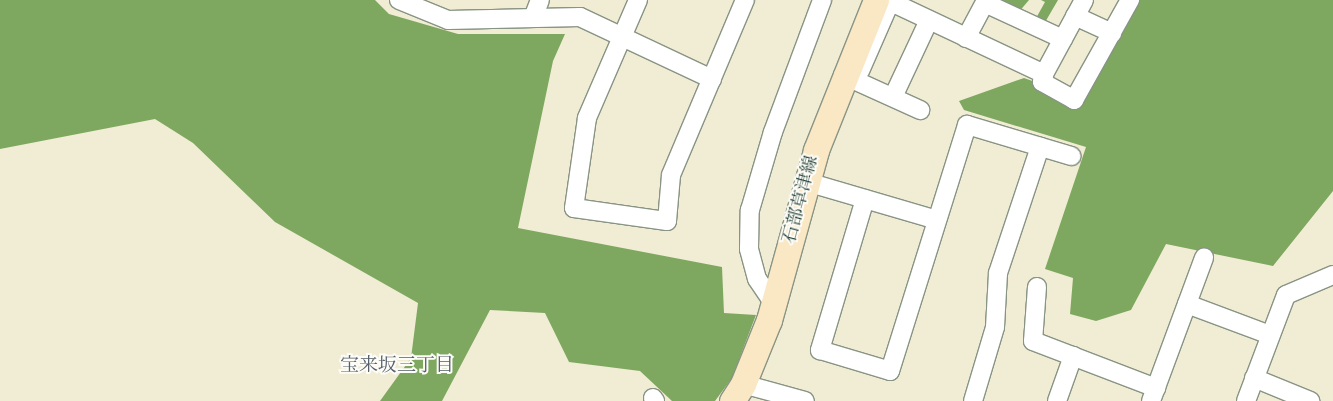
<!DOCTYPE html>
<meta charset="utf-8">
<style>
body{margin:0}
#map{position:relative;width:1333px;height:401px;overflow:hidden;background:#f1ecd4;font-family:"IM FELL English","Noto Serif JP",serif}
div>[style]{position:absolute}
[style*='--x']{left:calc(var(--x)*1px);top:calc(var(--y)*1px);width:calc(var(--w)*1px);rotate:calc(var(--a)*1deg)}
.forest>*{inset:0;background:#7ea860}
.roads{filter:drop-shadow(1px 0 #889484) drop-shadow(-1px 0 #889484) drop-shadow(0 1px #889484) drop-shadow(0 -1px #889484)}
.minor>*{height:18px;margin:-9px;padding:0 9px;transform-origin:9px;border-radius:9px;background:#fff}
.secondary>*{height:25px;margin:-12.5px;padding:0 12.5px;transform-origin:12.5px;border-radius:12.5px;background:#fae7c3}
span{translate:-50% -50%;white-space:nowrap;text-align:center;line-height:1.15;-webkit-text-stroke:4px #fdfcf7;paint-order:stroke}
.street-label{font-size:18px;color:#1f3d34}
.neighbourhood-label{font-size:19px;color:#55606b}
</style>
<div id="map">
<div class="forest">
<div style="clip-path:polygon(0 0,375px 0,389px 14px,458px 34px,565px 34px,553px 61px,518px 228px,722px 267px,724px 313px,756px 315px,732px 378px,715px 401px,672px 401px,640px 371px,569px 362px,545px 313px,490px 310px,442px 401px,380px 401px,411px 358px,418px 303px,275px 222px,193px 143px,155px 119px,0 149px)"></div>
<div style="clip-path:polygon(995px 0,1029px 0,1018px 13px)"></div>
<div style="clip-path:polygon(1041px 0,1058px 0,1044px 24px,1035px 20px,1045px 2px)"></div>
<div style="clip-path:polygon(1137px 0,1333px 0,1333px 191px,1273px 266px,1166px 244px,1131px 310px,1096px 321px,1070px 314px,1073px 278px,1045px 269px,1086px 147px,964px 110px,959px 101px,1024px 78px,1083px 99px)"></div>
</div>
<div class="roads">
<div class="minor">
<div style="--x:399;--y:0;--w:53;--a:22.2"></div>
<div style="--x:448;--y:20;--w:132;--a:-1.3"></div>
<div style="--x:580;--y:17;--w:146;--a:25.2"></div>
<div style="--x:638;--y:0;--w:129;--a:113.4"></div>
<div style="--x:587;--y:118;--w:91;--a:98.2"></div>
<div style="--x:574;--y:208;--w:94;--a:8"></div>
<div style="--x:667;--y:221;--w:46;--a:-85"></div>
<div style="--x:671;--y:175;--w:190;--a:-67.1"></div>
<div style="--x:887;--y:0;--w:174;--a:25.2"></div>
<div style="--x:1044;--y:74;--w:84;--a:-61.6"></div>
<div style="--x:1075;--y:16;--w:41;--a:24.7"></div>
<div style="--x:533;--y:18;--w:19;--a:-69"></div>
<div style="--x:966;--y:38;--w:40;--a:-62"></div>
<div style="--x:985;--y:3;--w:86;--a:24.8"></div>
<div style="--x:860;--y:71;--w:77;--a:-66.4"></div>
<div style="--x:1044;--y:74;--w:8;--a:104"></div>
<div style="--x:1042;--y:82;--w:37;--a:29"></div>
<div style="--x:1074;--y:100;--w:115;--a:-60.8"></div>
<div style="--x:843;--y:75;--w:85;--a:24.4"></div>
<div style="--x:893;--y:97;--w:85;--a:-64.9"></div>
<div style="--x:807;--y:182;--w:135;--a:16.3"></div>
<div style="--x:865;--y:199;--w:158;--a:106.6"></div>
<div style="--x:820;--y:350;--w:73;--a:16.7"></div>
<div style="--x:890;--y:371;--w:258;--a:-72.6"></div>
<div style="--x:967;--y:125;--w:109;--a:16.6"></div>
<div style="--x:1037;--y:287;--w:54;--a:94.2"></div>
<div style="--x:1033;--y:341;--w:132;--a:20.9"></div>
<div style="--x:774;--y:304;--w:30;--a:-124"></div>
<div style="--x:757;--y:279;--w:31;--a:-105"></div>
<div style="--x:749;--y:249;--w:39;--a:-89"></div>
<div style="--x:750;--y:210;--w:81;--a:-73.6"></div>
<div style="--x:773;--y:132;--w:141;--a:-69.6"></div>
<div style="--x:1187;--y:304;--w:89;--a:20.5"></div>
<div style="--x:1254;--y:378;--w:61;--a:22.3"></div>
<div style="--x:743;--y:384;--w:64;--a:15.3"></div>
<div style="--x:653;--y:398;--w:4;--a:56"></div>
<div style="--x:973;--y:401;--w:77;--a:-73.4"></div>
<div style="--x:995;--y:327;--w:54;--a:-86.8"></div>
<div style="--x:998;--y:273;--w:133;--a:-71.6"></div>
<div style="--x:1057;--y:401;--w:48;--a:-70.4"></div>
<div style="--x:1151;--y:401;--w:153;--a:-69.7"></div>
<div style="--x:1246;--y:401;--w:113;--a:-69.3"></div>
<div style="--x:1286;--y:295;--w:51;--a:-23.1"></div>
</div>
<div class="secondary">
<div style="--x:732;--y:401;--w:20;--a:-57"></div>
<div style="--x:743;--y:384;--w:69;--a:-67.9"></div>
<div style="--x:769;--y:320;--w:176;--a:-74.5"></div>
<div style="--x:816;--y:150;--w:162;--a:-68.2"></div>
</div>
</div>
<div class="street-label">
<span style="left:802px;top:200px;rotate:-75deg">石部草津線</span>
</div>
<div class="neighbourhood-label">
<span style="left:397px;top:367px">宝来坂三丁目</span>
</div>
</div>
